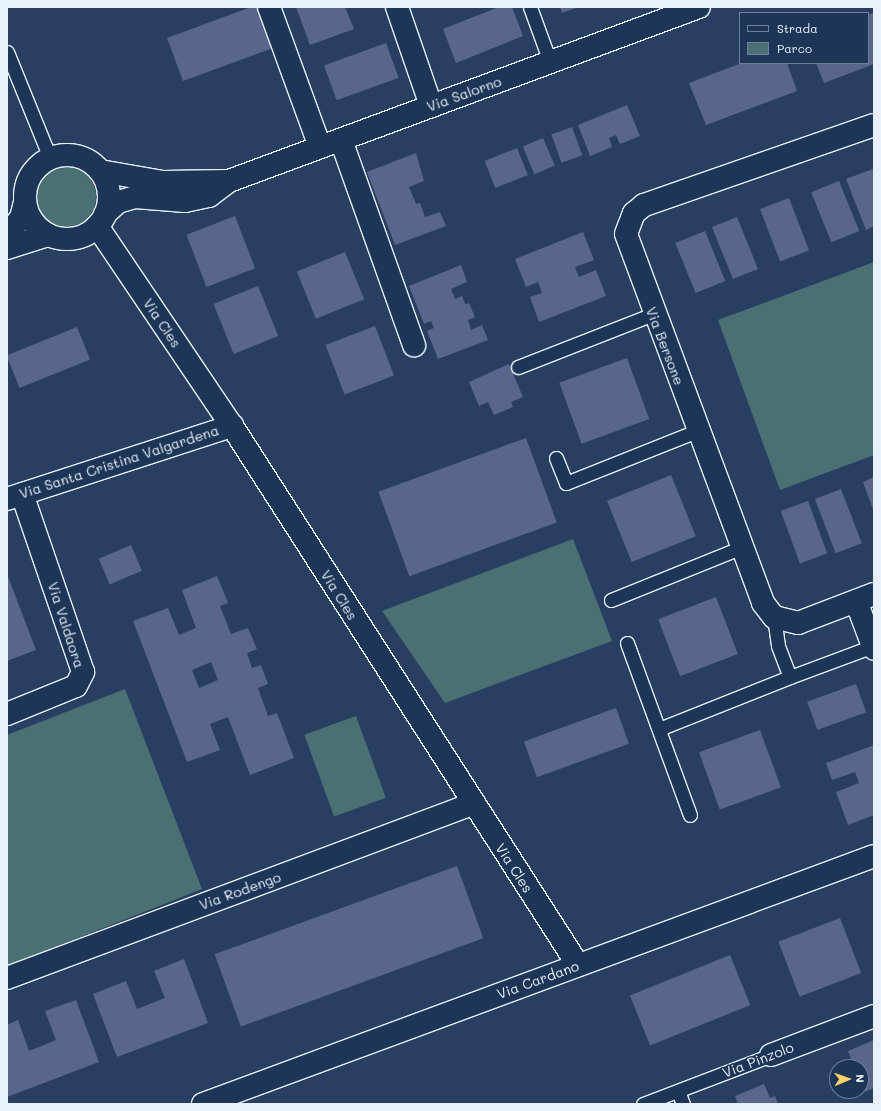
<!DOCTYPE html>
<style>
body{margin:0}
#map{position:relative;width:881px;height:1111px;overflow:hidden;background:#293f62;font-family:Mali,sans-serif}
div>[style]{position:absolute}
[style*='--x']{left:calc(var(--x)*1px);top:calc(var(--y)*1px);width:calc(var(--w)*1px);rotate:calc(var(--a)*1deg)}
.green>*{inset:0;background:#4a7074;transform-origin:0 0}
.round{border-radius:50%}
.building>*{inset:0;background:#5a658c;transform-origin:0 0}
.roads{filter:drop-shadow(1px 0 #e8f1f8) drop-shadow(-1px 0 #e8f1f8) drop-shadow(0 1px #e8f1f8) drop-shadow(0 -1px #e8f1f8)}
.lane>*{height:13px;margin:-6.5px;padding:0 6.5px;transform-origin:6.5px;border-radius:6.5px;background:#1d3557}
.street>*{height:22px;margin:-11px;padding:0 11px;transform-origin:11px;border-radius:11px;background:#1d3557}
.street>.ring{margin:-11px;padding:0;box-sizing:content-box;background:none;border:22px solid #1d3557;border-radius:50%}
span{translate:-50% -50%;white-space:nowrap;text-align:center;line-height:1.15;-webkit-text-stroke:3px #1d3557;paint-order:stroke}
.street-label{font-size:14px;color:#e8f1f8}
.frame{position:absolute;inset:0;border:8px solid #e8f1f8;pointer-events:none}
.legend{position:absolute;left:739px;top:12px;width:130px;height:52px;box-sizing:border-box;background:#1d3557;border:1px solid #6e8097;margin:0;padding:5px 7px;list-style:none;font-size:12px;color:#e8f1f8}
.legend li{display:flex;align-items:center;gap:8px;height:20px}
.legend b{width:20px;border:1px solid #6e8097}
.north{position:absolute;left:829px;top:1059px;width:40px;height:40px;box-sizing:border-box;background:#1d3557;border:1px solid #6e8097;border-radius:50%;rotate:88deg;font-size:11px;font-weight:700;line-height:16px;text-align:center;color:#e8f1f8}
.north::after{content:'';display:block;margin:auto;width:14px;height:18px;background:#ffd166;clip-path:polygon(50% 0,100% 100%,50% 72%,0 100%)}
</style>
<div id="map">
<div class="green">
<div class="round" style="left:36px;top:167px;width:60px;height:60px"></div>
<div style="clip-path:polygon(874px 262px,874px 455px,780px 490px,718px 320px)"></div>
<div style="clip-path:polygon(573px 539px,612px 641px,445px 703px,382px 611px)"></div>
<div style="clip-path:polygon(125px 689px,202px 889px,7px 966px,7px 735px)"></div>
<div style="left:356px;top:716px;width:87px;height:55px;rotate:70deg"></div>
</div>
<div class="building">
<div style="clip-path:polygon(251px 7px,258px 7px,273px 48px,183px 81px,167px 38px)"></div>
<div style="clip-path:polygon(296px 7px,345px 7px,354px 29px,310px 45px)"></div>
<div style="clip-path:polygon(499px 7px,512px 7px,523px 36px,456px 63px,443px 29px)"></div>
<div style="clip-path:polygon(560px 7px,579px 7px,562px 13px)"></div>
<div style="clip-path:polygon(874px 12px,874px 64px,824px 83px,816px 63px,868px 63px,868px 15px)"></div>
<div style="left:386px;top:43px;width:37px;height:66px;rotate:70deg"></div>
<div style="clip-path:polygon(742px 63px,787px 63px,797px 91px,706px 125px,689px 83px)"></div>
<div style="clip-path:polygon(627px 105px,640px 136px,620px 144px,616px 135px,609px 138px,612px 147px,590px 156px,578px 125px)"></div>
<div style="left:572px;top:127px;width:30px;height:22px;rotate:70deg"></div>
<div style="left:543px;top:138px;width:30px;height:22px;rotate:67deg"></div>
<div style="left:517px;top:148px;width:29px;height:35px;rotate:68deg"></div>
<div style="clip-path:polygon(416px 153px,424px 181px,409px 187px,416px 204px,420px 203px,425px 217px,440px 212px,446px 226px,395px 245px,367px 172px)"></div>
<div style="clip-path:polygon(873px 169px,874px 226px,866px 230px,846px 179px)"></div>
<div style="left:839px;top:181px;width:54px;height:30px;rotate:68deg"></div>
<div style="left:789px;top:198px;width:56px;height:31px;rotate:69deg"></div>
<div style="left:235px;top:216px;width:56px;height:52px;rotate:69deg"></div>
<div style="left:737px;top:217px;width:56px;height:27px;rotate:68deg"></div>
<div style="left:705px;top:231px;width:54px;height:32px;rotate:68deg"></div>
<div style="clip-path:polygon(583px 232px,594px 260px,575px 267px,579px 277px,596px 270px,606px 296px,539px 322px,530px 297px,542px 293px,538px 282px,526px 287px,515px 259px)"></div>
<div style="left:345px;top:252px;width:51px;height:52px;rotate:68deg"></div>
<div style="clip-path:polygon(461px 265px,467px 282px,451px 289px,455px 299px,462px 296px,465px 304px,469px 303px,475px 317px,468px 320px,471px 330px,482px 325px,488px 340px,438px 359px,427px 331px,434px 328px,431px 321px,424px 324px,409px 286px)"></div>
<div style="left:258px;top:286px;width:54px;height:48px;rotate:68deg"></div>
<div style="left:375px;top:326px;width:53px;height:53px;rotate:69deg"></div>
<div style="left:77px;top:327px;width:35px;height:76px;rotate:68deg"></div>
<div style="left:627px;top:358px;width:65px;height:72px;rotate:70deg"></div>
<div style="clip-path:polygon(509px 364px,523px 397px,511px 402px,513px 407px,494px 415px,488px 402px,479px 406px,469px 382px)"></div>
<div style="left:526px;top:438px;width:90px;height:157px;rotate:70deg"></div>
<div style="left:671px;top:475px;width:66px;height:69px;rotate:68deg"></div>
<div style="clip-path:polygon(874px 477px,874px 512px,863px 482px)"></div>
<div style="left:841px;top:489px;width:58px;height:28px;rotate:69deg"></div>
<div style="left:808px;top:501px;width:56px;height:29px;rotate:70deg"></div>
<div style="left:131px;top:545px;width:28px;height:35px;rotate:67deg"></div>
<div style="clip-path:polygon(7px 574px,36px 650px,7px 661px)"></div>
<div style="clip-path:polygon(evenodd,217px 576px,228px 603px,220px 606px,231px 634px,248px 628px,257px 649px,247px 653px,252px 668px,261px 665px,268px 684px,258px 688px,268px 716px,277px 713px,294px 758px,250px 775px,228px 717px,210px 724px,220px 750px,187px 762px,133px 621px,168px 608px,179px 635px,196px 628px,182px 590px,217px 576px,211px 662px,218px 680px,199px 688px,192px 670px,211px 662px)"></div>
<div style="left:716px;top:597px;width:61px;height:62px;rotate:69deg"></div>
<div style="left:856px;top:684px;width:30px;height:52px;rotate:70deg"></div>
<div style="left:616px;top:708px;width:38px;height:98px;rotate:70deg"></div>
<div style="left:760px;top:730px;width:61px;height:65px;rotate:70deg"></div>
<div style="clip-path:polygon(874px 745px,874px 815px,848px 825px,836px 792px,859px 783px,855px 772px,832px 780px,826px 763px)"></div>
<div style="left:457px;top:866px;width:77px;height:258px;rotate:70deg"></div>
<div style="left:840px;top:918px;width:59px;height:66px;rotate:69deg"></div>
<div style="left:730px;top:955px;width:54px;height:108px;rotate:68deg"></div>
<div style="clip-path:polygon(184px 959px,208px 1023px,117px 1057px,93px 994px,126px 981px,137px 1009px,165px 998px,154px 971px)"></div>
<div style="clip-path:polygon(76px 1000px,99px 1062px,7px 1097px,7px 1025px,18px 1020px,29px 1051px,56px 1040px,45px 1011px)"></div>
<div style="clip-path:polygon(874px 1040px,874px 1088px,864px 1092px,861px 1067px,854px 1067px,848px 1051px)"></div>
<div style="clip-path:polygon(764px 1084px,770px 1098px,775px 1096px,778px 1104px,738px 1104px,735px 1096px)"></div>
</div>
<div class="roads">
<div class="lane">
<div style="--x:530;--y:7;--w:59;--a:70"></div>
<div style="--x:7;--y:52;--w:114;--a:67.9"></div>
<div style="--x:518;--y:367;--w:145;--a:-21.4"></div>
<div style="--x:556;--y:458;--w:27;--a:68"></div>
<div style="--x:566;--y:483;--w:141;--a:-21.7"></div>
<div style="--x:611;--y:600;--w:141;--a:-22"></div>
<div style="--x:774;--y:617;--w:29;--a:82"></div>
<div style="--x:778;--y:646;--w:33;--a:69"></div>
<div style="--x:790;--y:677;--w:89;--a:-20.5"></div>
<div style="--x:627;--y:643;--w:183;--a:69.9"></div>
<div style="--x:659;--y:729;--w:141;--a:-21.7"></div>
<div style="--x:678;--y:1091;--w:14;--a:69"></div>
<div style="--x:643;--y:1104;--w:137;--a:-20.9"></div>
</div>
<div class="street">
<div style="--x:269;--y:7;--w:149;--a:70"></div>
<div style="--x:397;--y:7;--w:105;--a:71"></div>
<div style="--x:874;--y:125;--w:244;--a:160.8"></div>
<div style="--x:644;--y:205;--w:13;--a:141"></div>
<div style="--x:634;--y:213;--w:22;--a:111"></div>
<div style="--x:626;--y:234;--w:394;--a:69.6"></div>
<div style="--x:763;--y:603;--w:18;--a:52"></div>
<div style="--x:774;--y:617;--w:25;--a:14"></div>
<div style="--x:798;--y:623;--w:81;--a:-20.9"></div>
<div style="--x:341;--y:140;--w:218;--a:70.4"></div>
<div class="ring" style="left:25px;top:155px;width:62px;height:62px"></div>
<div style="--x:100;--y:171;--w:64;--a:9.9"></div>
<div style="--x:163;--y:182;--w:66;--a:-0.9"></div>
<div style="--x:105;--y:214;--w:18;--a:-43"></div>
<div style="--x:118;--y:202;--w:18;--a:-16"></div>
<div style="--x:135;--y:197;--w:50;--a:4.6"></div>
<div style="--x:185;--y:201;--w:25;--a:-12"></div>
<div style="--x:209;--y:196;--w:25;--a:-37"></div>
<div style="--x:229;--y:181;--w:501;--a:-20.32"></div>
<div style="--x:97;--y:226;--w:241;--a:56"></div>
<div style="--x:232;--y:426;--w:640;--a:57.3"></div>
<div style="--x:7;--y:235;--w:22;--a:-51"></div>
<div style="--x:21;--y:218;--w:16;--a:-76"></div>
<div style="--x:7;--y:248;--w:43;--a:-17.6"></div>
<div style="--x:7;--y:499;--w:237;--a:-18"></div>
<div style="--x:856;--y:601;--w:51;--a:69.4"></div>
<div style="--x:7;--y:714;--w:74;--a:-22.1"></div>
<div style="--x:76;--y:686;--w:16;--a:-63"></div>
<div style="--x:83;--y:672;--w:188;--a:-108.9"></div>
<div style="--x:7;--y:978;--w:496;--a:-20.5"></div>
<div style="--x:771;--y:1055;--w:110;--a:-20.7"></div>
<div style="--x:203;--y:1104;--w:715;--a:-20.28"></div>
</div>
</div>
<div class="street-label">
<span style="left:464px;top:94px;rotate:-20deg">Via Salorno</span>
<span style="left:162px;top:323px;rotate:56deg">Via Cles</span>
<span style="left:665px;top:346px;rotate:69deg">Via Bersone</span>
<span style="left:119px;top:462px;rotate:-18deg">Via Santa Cristina Valgardena</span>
<span style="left:339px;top:595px;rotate:58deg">Via Cles</span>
<span style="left:66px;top:625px;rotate:72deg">Via Valdaora</span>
<span style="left:514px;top:868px;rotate:57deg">Via Cles</span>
<span style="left:240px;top:891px;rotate:-20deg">Via Rodengo</span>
<span style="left:538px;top:980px;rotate:-20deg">Via Cardano</span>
<span style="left:758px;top:1060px;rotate:-21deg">Via Pinzolo</span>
</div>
<div class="frame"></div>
<ul class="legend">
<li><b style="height:5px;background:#1d3557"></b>Strada</li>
<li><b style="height:11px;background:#4a7074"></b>Parco</li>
</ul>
<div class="north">N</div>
</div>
